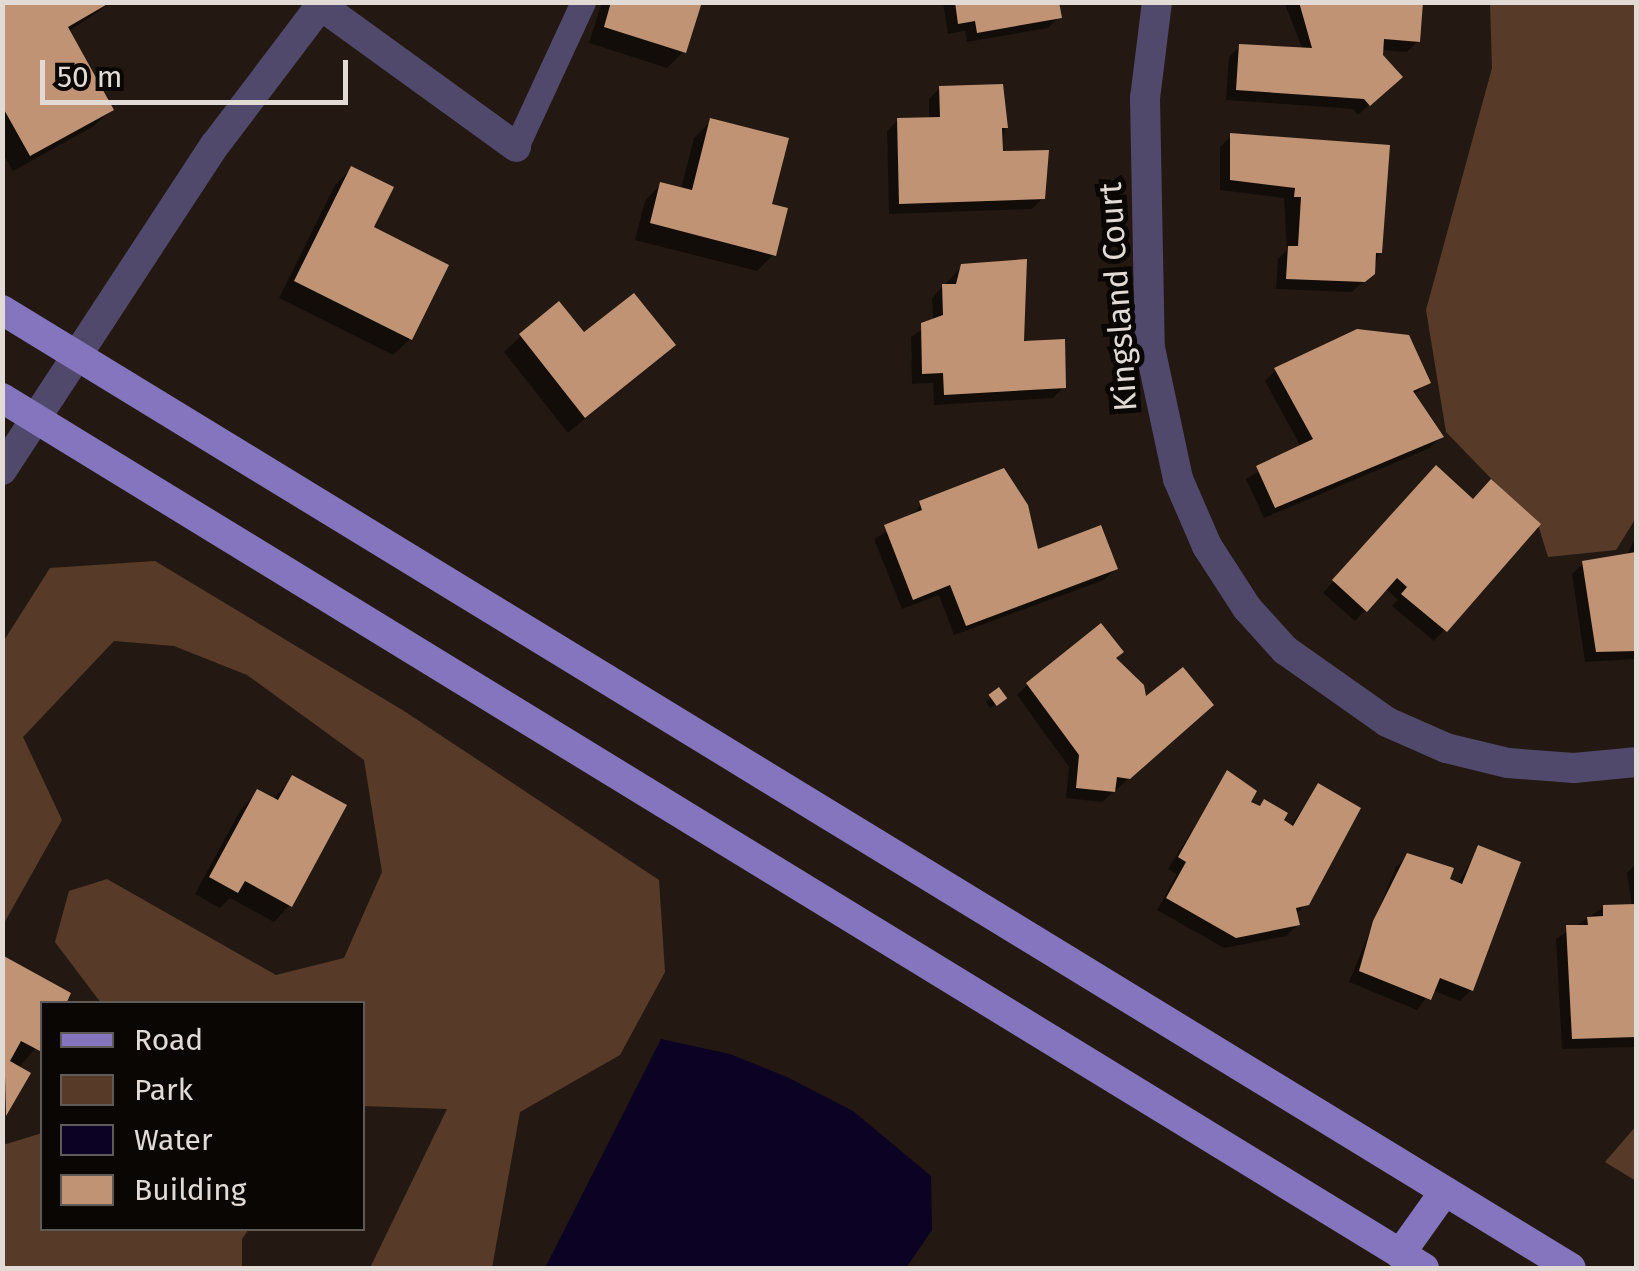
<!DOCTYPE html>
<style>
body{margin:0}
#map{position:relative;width:1639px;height:1271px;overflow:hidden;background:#231912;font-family:"Fira Sans",sans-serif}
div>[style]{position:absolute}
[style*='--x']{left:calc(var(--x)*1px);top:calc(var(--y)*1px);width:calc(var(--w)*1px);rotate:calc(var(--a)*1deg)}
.green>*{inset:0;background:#573b28}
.water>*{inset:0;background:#0c0223}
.shadow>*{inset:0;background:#0007}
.building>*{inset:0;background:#c09374;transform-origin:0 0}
.service>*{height:25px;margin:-12.5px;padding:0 12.5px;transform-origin:12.5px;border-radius:12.5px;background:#50496c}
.minor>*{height:30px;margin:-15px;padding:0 15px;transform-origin:15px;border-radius:15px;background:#50496c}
.primary>*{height:30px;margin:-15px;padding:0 15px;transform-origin:15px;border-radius:15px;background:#8575be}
span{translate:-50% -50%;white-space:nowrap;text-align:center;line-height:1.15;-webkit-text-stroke:10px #090604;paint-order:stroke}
.street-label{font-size:32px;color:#e1dad5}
.frame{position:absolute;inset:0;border:5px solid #e1dad5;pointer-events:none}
.legend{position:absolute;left:40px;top:1001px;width:325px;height:230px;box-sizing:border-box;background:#090604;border:2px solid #5f5b58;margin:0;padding:12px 18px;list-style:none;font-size:30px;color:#e1dad5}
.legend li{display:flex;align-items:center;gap:20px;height:50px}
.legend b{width:50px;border:2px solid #5f5b58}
.scale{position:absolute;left:40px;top:60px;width:308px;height:45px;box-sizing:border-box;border:5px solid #e1dad5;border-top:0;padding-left:12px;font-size:30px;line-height:35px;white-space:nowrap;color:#e1dad5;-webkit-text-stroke:8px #090604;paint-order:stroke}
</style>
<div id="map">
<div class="green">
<div style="clip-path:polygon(1490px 3px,1636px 3px,1636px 518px,1616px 550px,1548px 557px,1539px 528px,1446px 432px,1426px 310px,1492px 68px)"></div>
<div style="clip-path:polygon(155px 561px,404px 711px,659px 880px,665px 972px,620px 1055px,520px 1112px,492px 1268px,370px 1268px,447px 1109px,363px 1106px,362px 1004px,101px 1003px,55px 942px,69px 891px,107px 879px,276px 975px,344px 958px,382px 872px,364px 760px,247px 675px,174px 646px,114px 641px,23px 737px,62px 820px,3px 925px,3px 642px,50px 568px)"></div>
<div style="clip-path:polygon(1636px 1126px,1636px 1181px,1605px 1162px)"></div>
<div style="clip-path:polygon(42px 1133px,42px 1228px,249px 1229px,242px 1239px,242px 1268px,3px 1268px,3px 1145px)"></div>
</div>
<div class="water">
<div style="clip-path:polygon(661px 1039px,730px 1054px,789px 1078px,853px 1111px,931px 1176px,932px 1230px,906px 1268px,545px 1268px)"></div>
</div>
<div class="shadow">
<div style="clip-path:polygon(112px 2px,68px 32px,111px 110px,94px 126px,13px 171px,2px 152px,2px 5px)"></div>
<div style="clip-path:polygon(602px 2px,699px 2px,684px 51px,667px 68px,589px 43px)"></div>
<div style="clip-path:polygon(943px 2px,1055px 2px,1059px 17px,1048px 28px,967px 42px,965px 31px,948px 34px)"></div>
<div style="clip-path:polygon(1284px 2px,1421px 2px,1418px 41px,1407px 52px,1381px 50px,1388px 88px,1358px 115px,1353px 109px,1226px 100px,1229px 57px,1240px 46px,1303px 50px)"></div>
<div style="clip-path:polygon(940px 88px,1006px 127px,1000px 154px,1043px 198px,1032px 209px,889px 214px,887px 131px,898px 120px,929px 120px,929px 99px)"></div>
<div style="clip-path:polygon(711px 121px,769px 206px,774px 254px,757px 271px,635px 240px,645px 201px,661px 184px,681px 189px,694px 138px)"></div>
<div style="clip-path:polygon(1231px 136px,1380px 252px,1372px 273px,1352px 292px,1276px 289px,1278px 259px,1287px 250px,1284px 198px,1220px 190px,1220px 147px)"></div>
<div style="clip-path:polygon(351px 169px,410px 339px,393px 355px,279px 298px,335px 185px)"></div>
<div style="clip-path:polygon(962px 266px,1064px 387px,1053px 398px,934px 405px,933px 383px,912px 384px,911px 337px,933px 322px,932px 298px)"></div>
<div style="clip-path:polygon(521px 336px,584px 336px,673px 345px,568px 433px,504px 352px)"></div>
<div style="clip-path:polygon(1276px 370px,1428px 382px,1413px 395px,1441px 437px,1430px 448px,1264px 518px,1246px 479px,1301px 447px,1265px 381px)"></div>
<div style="clip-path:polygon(1425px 480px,1537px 524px,1434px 641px,1392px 606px,1398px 600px,1385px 588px,1355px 621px,1323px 593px)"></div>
<div style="clip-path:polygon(921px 504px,1036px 553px,1115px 569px,1104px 580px,954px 635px,939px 595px,902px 609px,874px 539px,911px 518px)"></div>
<div style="clip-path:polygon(1636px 537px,1636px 659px,1585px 662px,1572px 574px,1584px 563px,1626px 556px)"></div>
<div style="clip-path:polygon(1113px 659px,1144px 701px,1200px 716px,1102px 802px,1066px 798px,1069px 767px,1017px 695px,1028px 684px)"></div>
<div style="clip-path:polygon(998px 690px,999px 702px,990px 708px,986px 702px)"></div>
<div style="clip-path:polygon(1227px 774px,1247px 803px,1290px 827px,1318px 786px,1307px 903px,1295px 915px,1297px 925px,1286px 936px,1224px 948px,1157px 910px,1177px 874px,1168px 869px)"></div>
<div style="clip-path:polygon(292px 778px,290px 905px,274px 922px,230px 898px,220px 908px,195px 894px,241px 809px,258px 792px,273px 800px)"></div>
<div style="clip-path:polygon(1479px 848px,1471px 990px,1460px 1001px,1432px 990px,1417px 1010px,1349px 982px,1396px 867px,1407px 856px,1457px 885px)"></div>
<div style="clip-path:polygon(1636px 864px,1636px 1047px,1562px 1049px,1556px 939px,1604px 907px,1632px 907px,1627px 873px)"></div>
<div style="clip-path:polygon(2px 958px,42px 1004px,42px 1040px,18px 1069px,27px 1074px,2px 1117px)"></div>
</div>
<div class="building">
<div style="clip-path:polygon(2px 2px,111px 2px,68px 27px,114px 110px,30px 156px,2px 106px)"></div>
<div style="clip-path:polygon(611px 2px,702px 2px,686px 53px,604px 27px)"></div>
<div style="clip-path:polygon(955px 2px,1059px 2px,1062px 18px,977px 33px,975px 21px,958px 24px)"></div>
<div style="clip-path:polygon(1299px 2px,1423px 2px,1420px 42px,1384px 39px,1383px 55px,1403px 77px,1370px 106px,1364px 99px,1236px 90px,1239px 44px,1312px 48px)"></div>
<div style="clip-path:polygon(1003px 84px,1008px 128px,1002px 128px,1003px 151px,1049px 150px,1045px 199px,899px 204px,897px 118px,940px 117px,939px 86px)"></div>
<div style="clip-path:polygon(710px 118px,789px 138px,772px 204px,788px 208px,776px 256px,650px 223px,660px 182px,692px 190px)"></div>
<div style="clip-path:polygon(1230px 133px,1390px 145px,1382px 253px,1376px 253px,1375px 274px,1365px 282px,1286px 279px,1288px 246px,1298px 246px,1301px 197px,1294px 197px,1295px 188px,1230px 180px)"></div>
<div style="clip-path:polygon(351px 166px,394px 187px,374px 227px,449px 265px,412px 340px,294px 281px)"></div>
<div style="clip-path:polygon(1027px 259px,1024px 341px,1065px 339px,1066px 388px,944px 395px,943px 373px,922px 374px,921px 323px,943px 315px,942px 284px,956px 284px,961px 264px)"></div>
<div style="clip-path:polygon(634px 293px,676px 345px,585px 418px,519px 334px,559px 301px,584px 332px)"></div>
<div style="clip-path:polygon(1357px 329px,1409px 335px,1431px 383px,1413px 391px,1444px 437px,1275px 508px,1256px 466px,1313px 439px,1274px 368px)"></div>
<div style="clip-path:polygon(1436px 465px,1473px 499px,1491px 479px,1541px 524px,1447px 632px,1401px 594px,1407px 587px,1397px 578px,1367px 612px,1332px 580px)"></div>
<div style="clip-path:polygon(1004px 468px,1028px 505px,1038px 549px,1101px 525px,1118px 569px,966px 626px,950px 585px,913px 600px,884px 525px,922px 510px,919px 501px)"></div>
<div style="clip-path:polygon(1636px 552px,1636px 651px,1596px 652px,1582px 561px)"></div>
<div style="clip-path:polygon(1101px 623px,1124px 652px,1116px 658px,1144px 685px,1146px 696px,1183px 667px,1214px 705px,1130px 779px,1117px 777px,1115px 792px,1076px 788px,1079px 755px,1026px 683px)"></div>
<div style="left:999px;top:687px;width:14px;height:13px;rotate:54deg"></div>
<div style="clip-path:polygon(1227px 770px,1257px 791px,1251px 802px,1260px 806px,1264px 799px,1288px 813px,1284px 820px,1293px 826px,1318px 783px,1361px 808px,1309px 905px,1296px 908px,1300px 925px,1236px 938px,1166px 898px,1186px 862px,1178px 857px)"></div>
<div style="clip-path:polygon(292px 775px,347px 805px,292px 907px,245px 881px,238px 893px,209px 877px,257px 789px,278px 800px)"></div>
<div style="clip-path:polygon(1478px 845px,1521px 862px,1473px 991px,1440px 978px,1431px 1000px,1359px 971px,1373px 921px,1407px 853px,1454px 868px,1450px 879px,1462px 884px)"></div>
<div style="clip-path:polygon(1636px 904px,1636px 1037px,1572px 1039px,1566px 925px,1588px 925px,1587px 917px,1603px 916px,1603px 905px)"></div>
<div style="clip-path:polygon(2px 955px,71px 993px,66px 1004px,42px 1004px,40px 1051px,21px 1041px,10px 1061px,31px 1073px,6px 1116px)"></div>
</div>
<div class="service">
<div style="--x:516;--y:147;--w:160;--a:-65.2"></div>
</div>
<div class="minor">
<div style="--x:316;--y:2;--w:247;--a:35.9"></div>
<div style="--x:1157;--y:2;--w:97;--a:97.1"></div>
<div style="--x:1145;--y:98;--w:250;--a:88.9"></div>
<div style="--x:1150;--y:348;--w:134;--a:77.9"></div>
<div style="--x:1178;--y:479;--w:73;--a:66.6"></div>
<div style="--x:1207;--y:546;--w:74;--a:57.2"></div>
<div style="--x:1247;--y:608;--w:57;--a:47.9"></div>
<div style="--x:1285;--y:650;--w:125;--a:35.2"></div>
<div style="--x:1387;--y:722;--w:64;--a:23.8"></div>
<div style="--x:1446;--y:748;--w:64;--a:13.6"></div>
<div style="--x:1508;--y:763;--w:66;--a:4.3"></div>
<div style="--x:1574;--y:768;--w:62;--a:-5.5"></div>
<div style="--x:2;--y:470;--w:389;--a:-56.8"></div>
<div style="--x:215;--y:145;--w:179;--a:-52.9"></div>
</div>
<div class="primary">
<div style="--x:2;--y:310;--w:1838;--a:31.41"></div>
<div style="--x:2;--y:398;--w:1667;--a:31.46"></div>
<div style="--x:1400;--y:1254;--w:77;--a:-54.5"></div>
</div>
<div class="street-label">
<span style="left:1118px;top:297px;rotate:-94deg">Kingsland Court</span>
</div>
<div class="frame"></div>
<ul class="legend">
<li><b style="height:12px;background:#8575be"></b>Road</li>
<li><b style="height:28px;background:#573b28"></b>Park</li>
<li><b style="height:28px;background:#0c0223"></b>Water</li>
<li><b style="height:28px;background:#c09374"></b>Building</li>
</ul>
<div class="scale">50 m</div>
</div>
